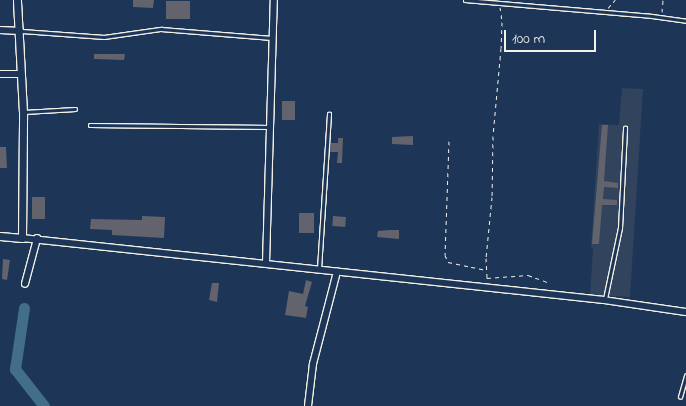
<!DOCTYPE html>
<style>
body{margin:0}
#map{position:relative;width:686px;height:406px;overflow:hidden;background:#1d3557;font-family:"Indie Flower",sans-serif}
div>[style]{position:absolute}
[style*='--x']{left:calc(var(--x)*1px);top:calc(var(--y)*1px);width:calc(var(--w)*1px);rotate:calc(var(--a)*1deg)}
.built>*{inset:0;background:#32435d}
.river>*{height:11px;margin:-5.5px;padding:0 5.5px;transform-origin:5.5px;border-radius:5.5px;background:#436e8a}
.building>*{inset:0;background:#62636c;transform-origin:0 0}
.path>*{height:1px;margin-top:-0.5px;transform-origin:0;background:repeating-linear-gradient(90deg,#f4f1e8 0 4px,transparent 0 8px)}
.roads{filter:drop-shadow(1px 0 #f4f1e8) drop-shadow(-1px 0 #f4f1e8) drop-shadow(0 1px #f4f1e8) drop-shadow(0 -1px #f4f1e8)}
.service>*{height:2.5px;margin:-1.25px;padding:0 1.25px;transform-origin:1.25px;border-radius:1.25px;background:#1d3557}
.minor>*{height:5.5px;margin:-2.75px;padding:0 2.75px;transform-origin:2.75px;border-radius:2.75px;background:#1d3557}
.tertiary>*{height:7px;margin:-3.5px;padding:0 3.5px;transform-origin:3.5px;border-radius:3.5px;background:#1d3557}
span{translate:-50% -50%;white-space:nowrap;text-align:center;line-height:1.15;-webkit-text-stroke:4px #1d3557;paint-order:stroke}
.scale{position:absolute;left:504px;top:30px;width:92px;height:22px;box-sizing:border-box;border:2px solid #f4f1e8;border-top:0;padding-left:6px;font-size:15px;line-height:18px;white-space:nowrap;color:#f4f1e8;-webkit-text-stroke:4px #1d3557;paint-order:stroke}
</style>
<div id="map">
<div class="built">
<div style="clip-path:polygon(622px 88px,643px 89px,630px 297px,590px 295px,593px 248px,591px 247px,599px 124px,619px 125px)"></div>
</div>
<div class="river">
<div style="--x:24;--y:308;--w:62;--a:98.4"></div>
<div style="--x:15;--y:369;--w:47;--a:51.9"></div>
</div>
<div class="building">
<div style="clip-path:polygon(133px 0,154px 0,153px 8px,133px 7px)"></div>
<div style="left:166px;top:1px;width:24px;height:18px"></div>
<div style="clip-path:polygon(94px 54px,125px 54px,124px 60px,94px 59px)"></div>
<div style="left:282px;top:101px;width:13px;height:19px"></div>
<div style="clip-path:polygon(602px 125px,608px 125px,604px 181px,618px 183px,618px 188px,604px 187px,603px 199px,617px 200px,617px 205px,602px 205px,599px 244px,592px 244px)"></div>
<div style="clip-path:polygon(413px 136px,413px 145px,392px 144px,392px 137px)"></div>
<div style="clip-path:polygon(338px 138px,343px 138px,342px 163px,337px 163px,338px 152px,330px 152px,330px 143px,338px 143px)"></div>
<div style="clip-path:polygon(0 147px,6px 147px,7px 168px,0 168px)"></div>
<div style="left:32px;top:197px;width:13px;height:22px"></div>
<div style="left:299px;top:213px;width:15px;height:20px"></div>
<div style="clip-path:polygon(142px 216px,165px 217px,164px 238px,112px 235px,112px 230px,90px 229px,91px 219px,142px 220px)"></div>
<div style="left:333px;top:216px;width:13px;height:10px;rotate:4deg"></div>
<div style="clip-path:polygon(389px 230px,399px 230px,399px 239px,377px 237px,378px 231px)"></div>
<div style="clip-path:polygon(3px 259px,10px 260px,7px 280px,2px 279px)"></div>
<div style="clip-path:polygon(306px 280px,312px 282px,305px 306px,308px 307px,306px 318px,285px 315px,289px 291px,303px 294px)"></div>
<div style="clip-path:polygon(212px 283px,219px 283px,217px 302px,209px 300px)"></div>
</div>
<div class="path">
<div style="--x:500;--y:7;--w:15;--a:82"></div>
<div style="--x:502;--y:22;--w:26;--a:92"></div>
<div style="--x:501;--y:48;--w:88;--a:95.2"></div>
<div style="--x:493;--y:136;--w:61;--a:90.9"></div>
<div style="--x:492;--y:197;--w:61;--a:95.6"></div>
<div style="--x:486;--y:258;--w:20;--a:87"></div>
<div style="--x:487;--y:278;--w:41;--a:-4.2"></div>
<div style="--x:528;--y:275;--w:23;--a:20"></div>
<div style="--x:608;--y:8;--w:11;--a:-49"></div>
<div style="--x:662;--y:12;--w:12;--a:-85"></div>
<div style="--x:449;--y:141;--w:114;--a:92"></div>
<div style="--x:445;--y:255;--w:8;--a:67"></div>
<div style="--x:448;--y:262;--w:39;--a:12"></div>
</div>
<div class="roads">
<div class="service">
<div style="--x:465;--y:0;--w:188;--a:4.9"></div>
<div style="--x:652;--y:16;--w:34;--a:8"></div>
<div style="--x:22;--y:31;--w:82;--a:4.2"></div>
<div style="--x:104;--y:37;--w:58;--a:-8"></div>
<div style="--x:161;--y:29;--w:111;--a:4.6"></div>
<div style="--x:24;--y:112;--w:51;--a:-3.4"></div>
<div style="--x:90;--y:125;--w:180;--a:0.6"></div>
<div style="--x:319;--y:269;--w:155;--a:-86.3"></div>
<div style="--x:605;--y:299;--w:73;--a:-78.1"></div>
<div style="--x:620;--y:228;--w:100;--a:-87.1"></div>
<div style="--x:680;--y:397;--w:22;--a:-74"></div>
</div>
<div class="minor">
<div style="--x:0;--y:30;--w:20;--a:3"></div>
<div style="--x:0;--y:74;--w:21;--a:0"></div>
<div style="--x:22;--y:238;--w:585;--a:6.08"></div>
<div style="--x:604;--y:300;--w:83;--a:8.3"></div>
<div style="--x:266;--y:263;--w:263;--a:-88.3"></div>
<div style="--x:25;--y:284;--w:47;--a:-75.1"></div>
<div style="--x:308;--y:406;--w:42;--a:-83.2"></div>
<div style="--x:313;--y:364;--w:95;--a:-75.4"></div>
</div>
<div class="tertiary">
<div style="--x:0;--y:236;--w:22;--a:5"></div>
<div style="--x:22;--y:238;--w:126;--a:-89.5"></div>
<div style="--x:23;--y:112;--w:112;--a:-93.1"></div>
</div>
</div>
<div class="scale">100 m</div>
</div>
